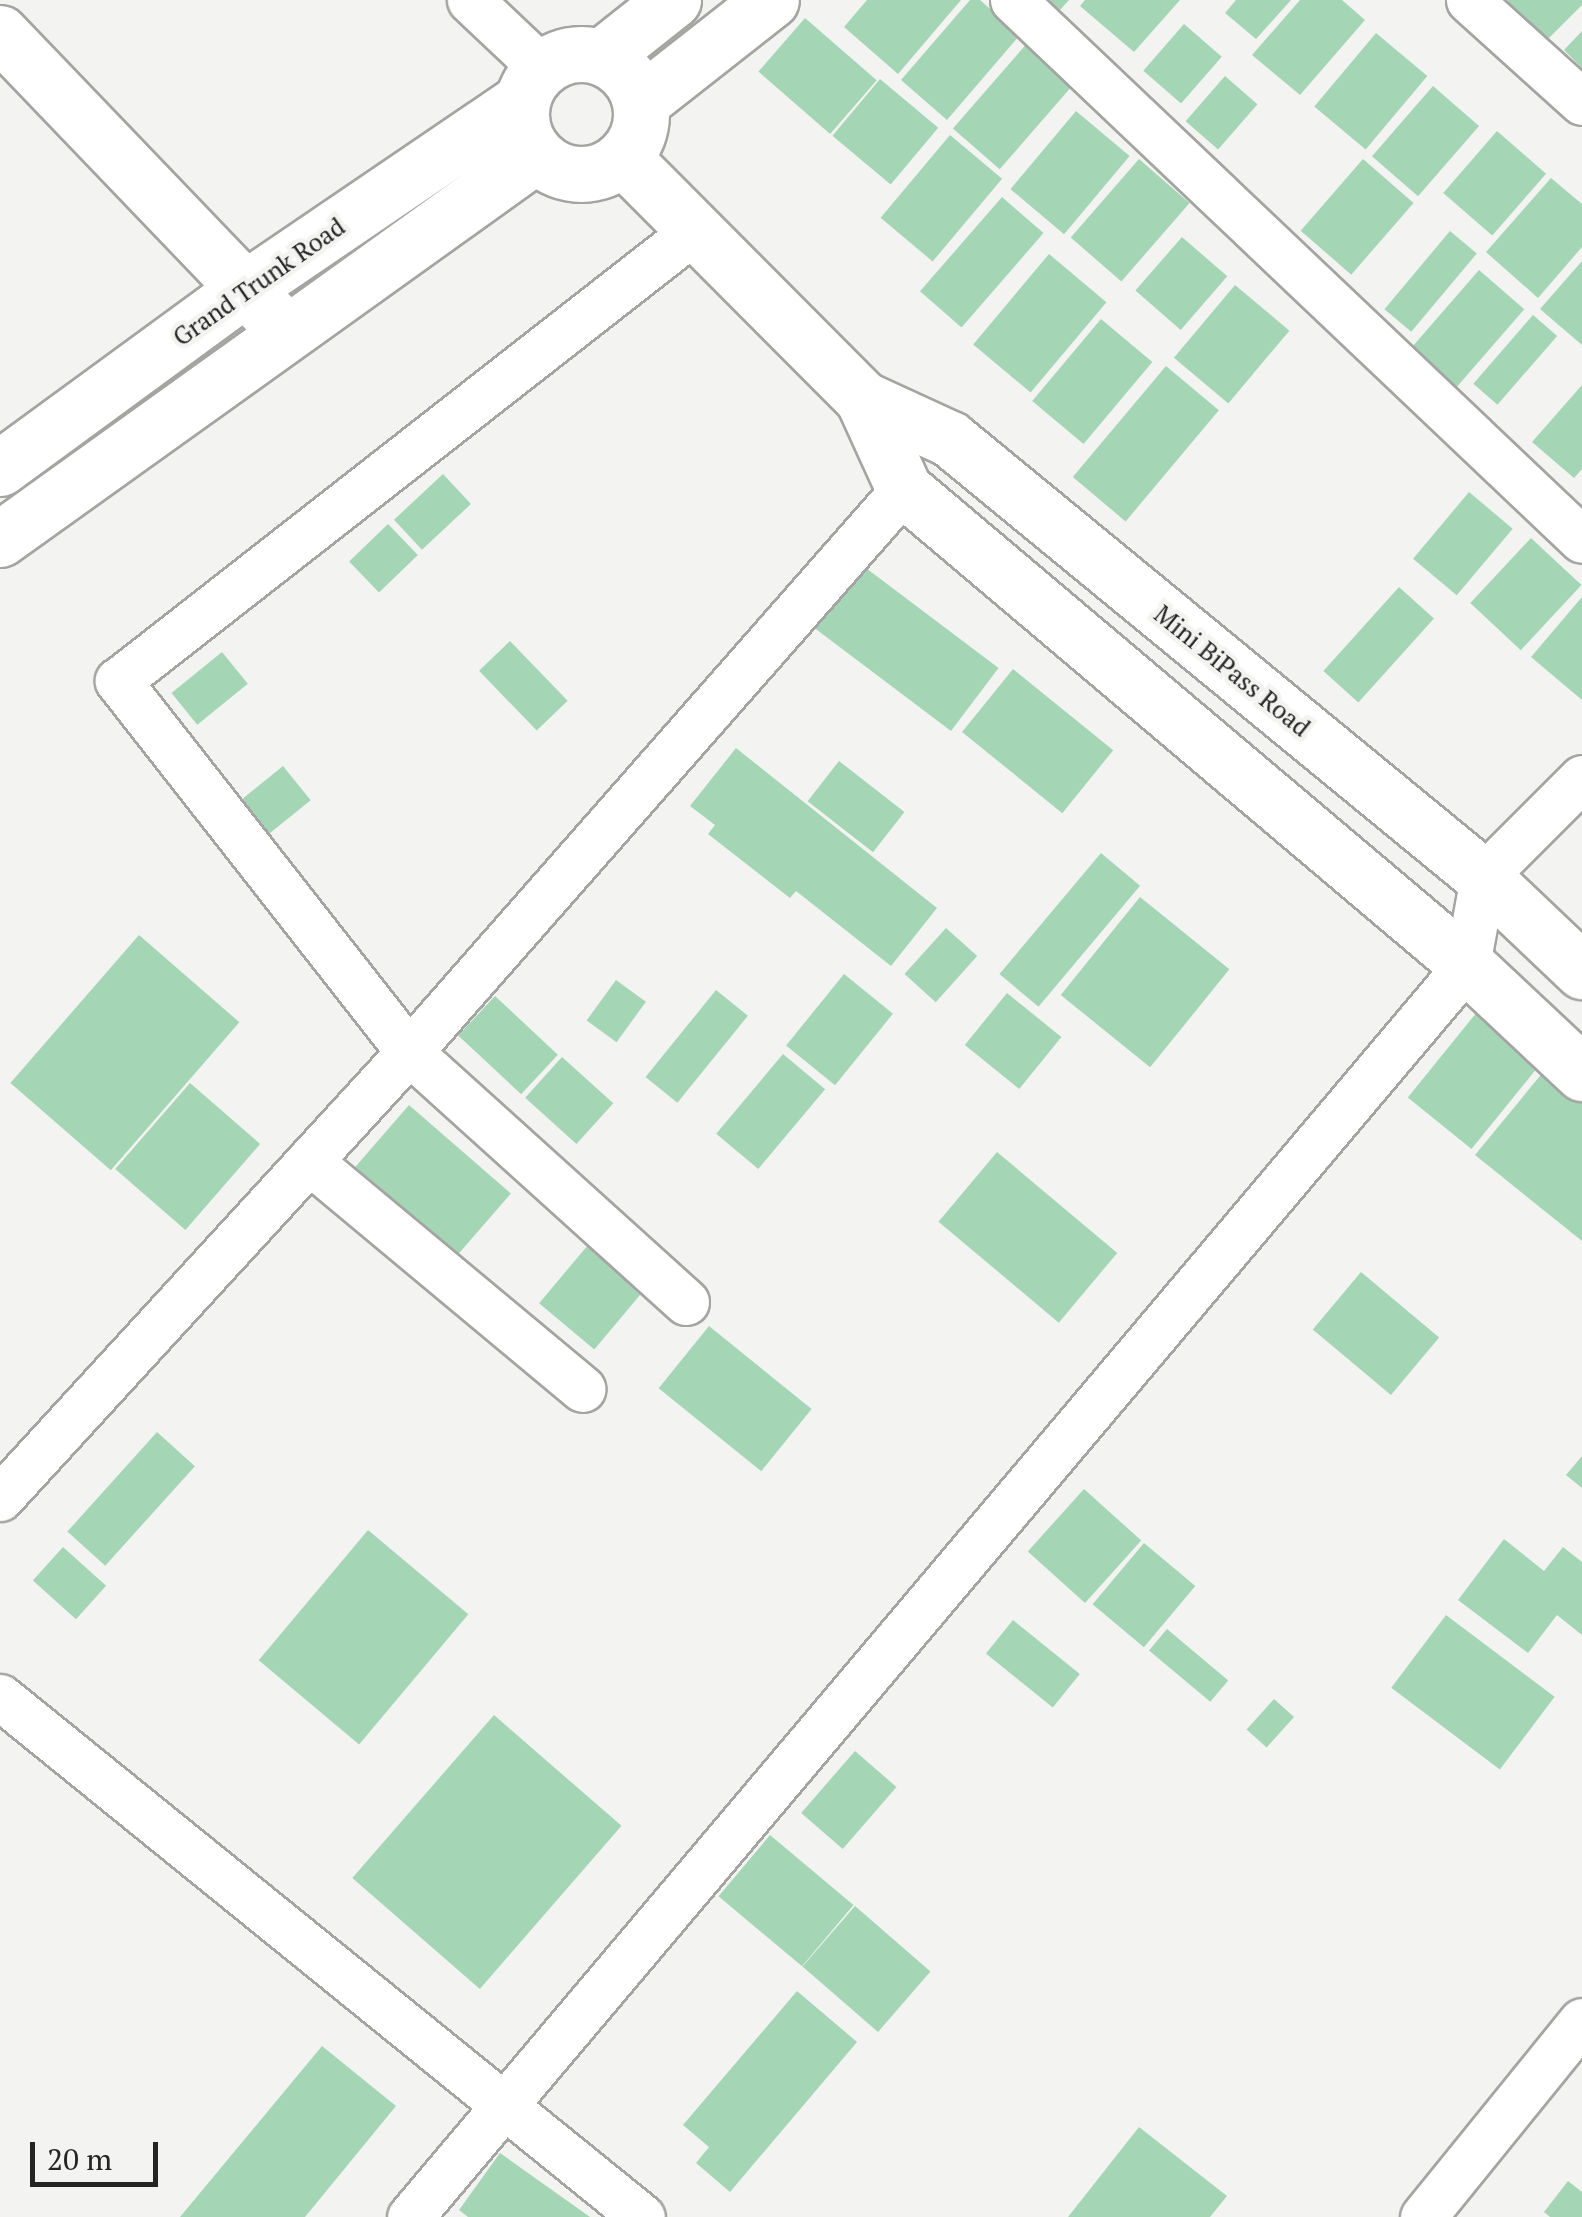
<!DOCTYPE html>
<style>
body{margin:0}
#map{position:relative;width:1582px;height:2217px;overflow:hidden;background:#f3f4f1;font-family:"PT Serif",serif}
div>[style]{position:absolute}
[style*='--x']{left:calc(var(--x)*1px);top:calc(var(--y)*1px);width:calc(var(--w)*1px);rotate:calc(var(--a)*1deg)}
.building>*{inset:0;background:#a4d6b5;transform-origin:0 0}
.roads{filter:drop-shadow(2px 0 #a4a5a2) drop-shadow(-2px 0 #a4a5a2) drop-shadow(0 2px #a4a5a2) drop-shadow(0 -2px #a4a5a2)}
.minor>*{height:45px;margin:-22.5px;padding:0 22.5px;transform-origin:22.5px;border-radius:22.5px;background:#fff}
.tertiary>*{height:55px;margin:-27.5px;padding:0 27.5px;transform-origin:27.5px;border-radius:27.5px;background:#fff}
.secondary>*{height:55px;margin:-27.5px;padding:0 27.5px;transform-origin:27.5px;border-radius:27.5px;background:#fff}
.secondary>.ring{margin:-27.5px;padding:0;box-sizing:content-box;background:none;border:55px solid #fff;border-radius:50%}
span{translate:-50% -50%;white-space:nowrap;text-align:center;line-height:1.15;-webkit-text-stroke:9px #f3f4f1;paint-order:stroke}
.street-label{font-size:25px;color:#242423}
.scale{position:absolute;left:30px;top:2142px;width:128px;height:45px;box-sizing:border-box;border:5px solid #242423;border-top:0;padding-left:12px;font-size:30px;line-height:35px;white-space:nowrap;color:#242423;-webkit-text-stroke:8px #f3f4f1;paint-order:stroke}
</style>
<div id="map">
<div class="building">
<div style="clip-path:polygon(867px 0,961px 0,898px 74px,844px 27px)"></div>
<div style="clip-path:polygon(970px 0,980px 0,1020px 35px,947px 120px,901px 80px)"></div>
<div style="clip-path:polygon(1049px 0,1069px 0,1060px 10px)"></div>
<div style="clip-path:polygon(1085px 0,1180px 0,1134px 52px,1080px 6px)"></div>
<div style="clip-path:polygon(1236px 0,1291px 0,1256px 39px,1225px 13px)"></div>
<div style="clip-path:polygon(1300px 0,1342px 0,1365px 20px,1300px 95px,1252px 55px)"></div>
<div style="clip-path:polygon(1508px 0,1582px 0,1582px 5px,1534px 53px,1494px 14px)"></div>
<div style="left:805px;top:18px;width:95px;height:71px;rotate:41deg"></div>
<div style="left:1184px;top:24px;width:50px;height:62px;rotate:41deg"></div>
<div style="clip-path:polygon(1582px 31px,1582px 68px,1564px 50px)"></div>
<div style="left:1376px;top:33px;width:67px;height:96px;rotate:40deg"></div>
<div style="left:1029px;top:41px;width:62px;height:116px;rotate:41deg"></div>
<div style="left:1225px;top:76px;width:43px;height:60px;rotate:41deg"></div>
<div style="left:880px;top:79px;width:76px;height:74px;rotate:40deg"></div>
<div style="left:1433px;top:86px;width:61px;height:93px;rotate:41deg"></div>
<div style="left:1076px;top:111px;width:70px;height:102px;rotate:40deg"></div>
<div style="left:1497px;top:131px;width:65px;height:82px;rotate:41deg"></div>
<div style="left:950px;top:135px;width:68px;height:108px;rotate:40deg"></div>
<div style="left:1139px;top:159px;width:67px;height:104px;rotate:41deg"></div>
<div style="left:1363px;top:159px;width:67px;height:95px;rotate:41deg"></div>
<div style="clip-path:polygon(1551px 178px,1582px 204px,1582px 247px,1538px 298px,1486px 252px)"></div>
<div style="left:1002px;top:197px;width:55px;height:125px;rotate:41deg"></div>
<div style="left:1450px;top:231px;width:35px;height:102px;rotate:40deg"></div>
<div style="left:1182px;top:237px;width:60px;height:71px;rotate:41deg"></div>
<div style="left:1049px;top:254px;width:75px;height:118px;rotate:40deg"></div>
<div style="clip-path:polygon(1582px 261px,1582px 345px,1540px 309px)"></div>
<div style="left:1479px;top:270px;width:60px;height:106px;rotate:41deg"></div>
<div style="left:1235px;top:285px;width:71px;height:95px;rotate:40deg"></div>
<div style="left:1533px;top:315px;width:32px;height:91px;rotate:41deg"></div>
<div style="left:1101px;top:319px;width:67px;height:107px;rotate:40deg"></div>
<div style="left:1166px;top:366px;width:69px;height:145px;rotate:40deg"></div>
<div style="clip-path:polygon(1582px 385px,1582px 469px,1574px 478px,1532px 442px)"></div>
<div style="left:443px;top:474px;width:41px;height:67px;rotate:47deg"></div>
<div style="left:1469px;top:492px;width:57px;height:87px;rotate:40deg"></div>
<div style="left:388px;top:524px;width:43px;height:54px;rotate:46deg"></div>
<div style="left:1531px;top:538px;width:69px;height:89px;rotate:43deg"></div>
<div style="left:850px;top:556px;width:186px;height:79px;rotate:37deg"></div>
<div style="left:1399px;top:587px;width:47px;height:113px;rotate:42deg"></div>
<div style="clip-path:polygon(1582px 597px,1582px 700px,1531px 657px)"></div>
<div style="left:510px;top:641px;width:83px;height:43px;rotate:46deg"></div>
<div style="left:222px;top:652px;width:41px;height:65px;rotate:51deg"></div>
<div style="left:1013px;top:669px;width:129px;height:81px;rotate:39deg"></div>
<div style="clip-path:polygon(736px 748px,937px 908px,891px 966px,796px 891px,790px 898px,708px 834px,715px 825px,690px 806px)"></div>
<div style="left:839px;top:761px;width:83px;height:51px;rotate:38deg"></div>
<div style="left:283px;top:766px;width:44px;height:63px;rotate:51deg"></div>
<div style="left:1101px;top:853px;width:51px;height:158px;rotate:40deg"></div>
<div style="left:1140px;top:897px;width:115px;height:126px;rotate:39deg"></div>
<div style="left:946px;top:928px;width:42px;height:62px;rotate:42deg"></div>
<div style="left:139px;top:935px;width:133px;height:196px;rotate:41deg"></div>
<div style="left:844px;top:974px;width:63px;height:92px;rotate:39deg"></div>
<div style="left:616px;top:980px;width:37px;height:50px;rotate:36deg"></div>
<div style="left:716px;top:990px;width:41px;height:112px;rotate:39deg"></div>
<div style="left:1007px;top:993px;width:70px;height:67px;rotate:39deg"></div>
<div style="left:495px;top:996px;width:86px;height:54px;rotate:43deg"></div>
<div style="left:1477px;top:1012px;width:82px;height:110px;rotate:39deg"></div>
<div style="left:783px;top:1054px;width:55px;height:104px;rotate:40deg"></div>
<div style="left:562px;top:1057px;width:69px;height:55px;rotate:42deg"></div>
<div style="clip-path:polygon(1544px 1071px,1582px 1102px,1582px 1241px,1475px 1155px)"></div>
<div style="left:190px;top:1083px;width:93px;height:114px;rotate:41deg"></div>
<div style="left:409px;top:1105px;width:135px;height:82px;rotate:41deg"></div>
<div style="left:997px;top:1152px;width:157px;height:91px;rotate:40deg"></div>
<div style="left:588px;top:1245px;width:72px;height:76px;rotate:40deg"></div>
<div style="left:1361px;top:1272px;width:102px;height:75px;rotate:40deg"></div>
<div style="left:709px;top:1326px;width:132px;height:80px;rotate:39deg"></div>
<div style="left:157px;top:1432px;width:51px;height:134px;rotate:42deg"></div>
<div style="clip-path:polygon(1582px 1456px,1582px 1488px,1566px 1475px)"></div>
<div style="left:1084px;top:1489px;width:77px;height:84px;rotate:42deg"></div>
<div style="left:368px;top:1530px;width:131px;height:170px;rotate:40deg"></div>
<div style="clip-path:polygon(1504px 1539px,1544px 1571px,1563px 1547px,1582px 1562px,1582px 1635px,1557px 1615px,1528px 1653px,1458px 1600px)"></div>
<div style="left:1144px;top:1543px;width:67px;height:80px;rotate:40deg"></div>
<div style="left:63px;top:1547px;width:58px;height:45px;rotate:42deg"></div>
<div style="left:1446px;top:1615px;width:136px;height:91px;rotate:37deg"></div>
<div style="left:1013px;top:1620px;width:86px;height:43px;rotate:39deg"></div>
<div style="left:1167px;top:1629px;width:80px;height:28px;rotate:40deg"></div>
<div style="left:1274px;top:1699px;width:27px;height:41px;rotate:42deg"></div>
<div style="left:494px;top:1715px;width:169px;height:216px;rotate:41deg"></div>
<div style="left:855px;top:1751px;width:55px;height:82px;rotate:41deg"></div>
<div style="left:770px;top:1835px;width:109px;height:80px;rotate:40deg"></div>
<div style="left:855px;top:1906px;width:100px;height:80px;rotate:41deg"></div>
<div style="clip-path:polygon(797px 1991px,857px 2042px,730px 2192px,696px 2163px,709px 2147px,683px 2125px)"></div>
<div style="clip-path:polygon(322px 2046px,396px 2106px,305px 2217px,180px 2217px)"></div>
<div style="clip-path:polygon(1139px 2127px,1227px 2196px,1210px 2217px,1068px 2217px)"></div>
<div style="clip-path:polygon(500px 2153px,590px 2217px,468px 2217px,459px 2210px)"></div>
<div style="clip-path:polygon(1568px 2181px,1582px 2192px,1582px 2217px,1550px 2217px,1544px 2212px)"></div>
</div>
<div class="roads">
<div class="minor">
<div style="--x:470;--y:0;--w:99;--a:43.4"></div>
<div style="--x:1013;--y:0;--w:784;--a:43.5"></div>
<div style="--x:1469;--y:0;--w:152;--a:42.1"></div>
<div style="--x:309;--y:1161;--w:356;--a:39.8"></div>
<div style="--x:686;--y:1302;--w:373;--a:-137.9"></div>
<div style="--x:409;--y:1052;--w:472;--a:-128.1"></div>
<div style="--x:118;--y:681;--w:731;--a:-38"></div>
<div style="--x:0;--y:1498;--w:605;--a:-47.48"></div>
<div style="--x:409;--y:1052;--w:750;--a:-48.68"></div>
<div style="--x:0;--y:1697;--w:826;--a:39.01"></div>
<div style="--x:410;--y:2217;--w:1639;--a:-49.83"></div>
<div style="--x:1467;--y:965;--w:89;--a:-79.7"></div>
<div style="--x:1483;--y:877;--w:140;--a:-45"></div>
<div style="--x:1423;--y:2217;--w:252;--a:-51"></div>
</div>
<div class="tertiary">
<div style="--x:0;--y:33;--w:413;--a:46.2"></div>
<div style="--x:623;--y:158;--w:340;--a:45.1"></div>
<div style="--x:863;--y:399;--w:99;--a:65.5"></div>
<div style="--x:904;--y:489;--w:737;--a:40.21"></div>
<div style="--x:1467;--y:965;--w:158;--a:43.2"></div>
<div style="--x:863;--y:399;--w:96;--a:24.7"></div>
<div style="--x:950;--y:439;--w:690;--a:39.41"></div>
<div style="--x:1483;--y:877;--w:137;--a:43.5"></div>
</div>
<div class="secondary">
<div class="ring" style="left:521px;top:54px;width:65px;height:65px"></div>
<div style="--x:601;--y:57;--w:92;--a:-38.4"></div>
<div style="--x:641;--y:102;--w:165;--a:-38.1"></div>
<div style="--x:0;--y:468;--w:308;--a:-36.2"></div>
<div style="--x:249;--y:286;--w:329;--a:-34.2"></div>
<div style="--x:0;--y:539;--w:659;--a:-35.62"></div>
</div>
</div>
<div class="street-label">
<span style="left:259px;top:282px;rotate:-35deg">Grand Trunk Road</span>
<span style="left:1232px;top:671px;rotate:39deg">Mini BiPass Road</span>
</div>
<div class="scale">20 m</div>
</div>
